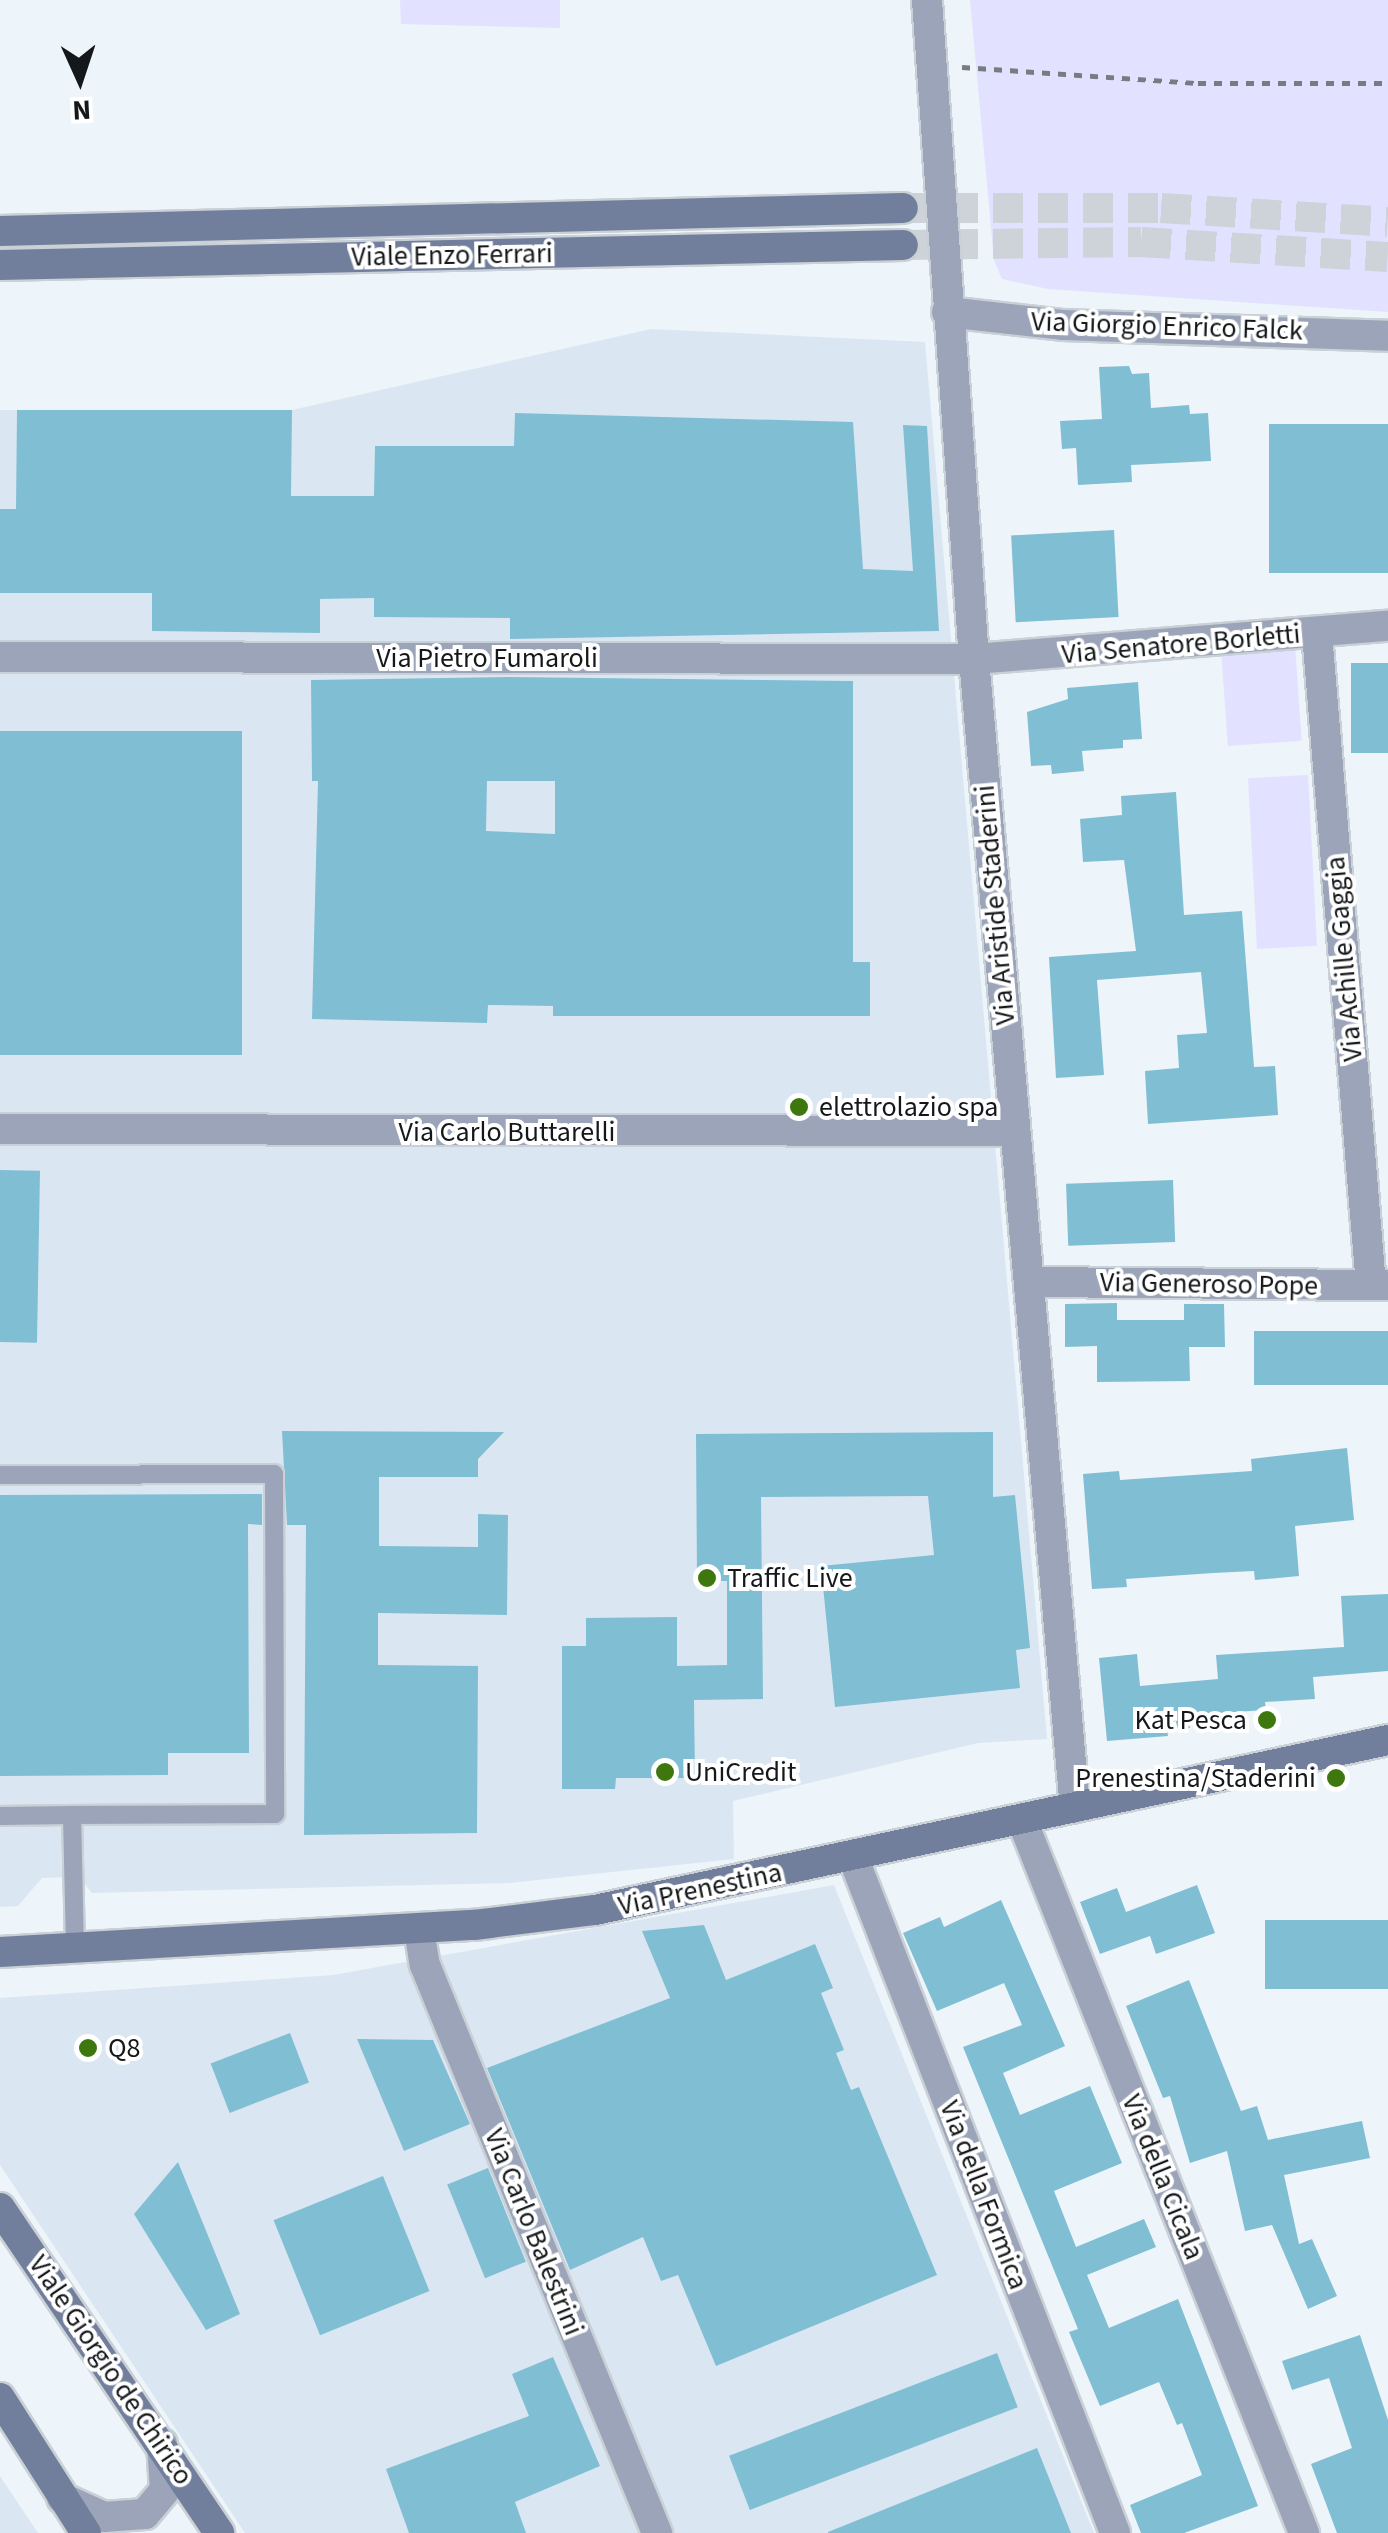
<!DOCTYPE html>
<style>
body{margin:0}
#map{position:relative;width:1388px;height:2533px;overflow:hidden;background:#edf4fa;font-family:"Source Sans 3",sans-serif}
div>[style]{position:absolute}
[style*='--x']{left:calc(var(--x)*1px);top:calc(var(--y)*1px);width:calc(var(--w)*1px);rotate:calc(var(--a)*1deg)}
.built>*{inset:0;background:#dae7f2}
.green>*{inset:0;background:#e2e1ff;transform-origin:0 0}
.building>*{inset:0;background:#80bed4;transform-origin:0 0}
.secondary-tunnel>*{height:30px;margin-top:-15px;transform-origin:0;background:repeating-linear-gradient(90deg,#cdd3d8 0 30px,transparent 0 45px)}
.path>*{height:5px;margin-top:-2.5px;transform-origin:0;background:repeating-linear-gradient(90deg,#777c80 0 8px,transparent 0 16px)}
.roads{filter:drop-shadow(2px 0 #cad1d6) drop-shadow(-2px 0 #cad1d6) drop-shadow(0 2px #cad1d6) drop-shadow(0 -2px #cad1d6)}
.lane>*{height:18px;margin:-9px;padding:0 9px;transform-origin:9px;border-radius:9px;background:#9ba4b9}
.street>*{height:30px;margin:-15px;padding:0 15px;transform-origin:15px;border-radius:15px;background:#9ba4b9}
.secondary>*{height:30px;margin:-15px;padding:0 15px;transform-origin:15px;border-radius:15px;background:#717e9c}
.dots>*{width:28px;height:28px;translate:-50% -50%;box-sizing:border-box;border:5px solid #fff;border-radius:50%}
span{translate:-50% -50%;white-space:nowrap;text-align:center;line-height:1.15;-webkit-text-stroke:8px #fff;paint-order:stroke}
.street-label{font-size:28px;color:#15181a}
.poi-label{font-size:28px;color:#15181a}
.left{translate:0 -50%;text-align:left}
.right{translate:-100% -50%;text-align:right}
.north{position:absolute;left:30px;top:30px;width:100px;height:100px;-webkit-text-stroke:8px #fff;paint-order:stroke;rotate:177deg;font-size:28px;font-weight:700;line-height:40px;text-align:center;color:#15181a}
.north::after{content:'';display:block;margin:auto;width:35px;height:45px;background:#15181a;clip-path:polygon(50% 0,100% 100%,50% 72%,0 100%)}
</style>
<div id="map">
<div class="built">
<div style="clip-path:polygon(651px 329px,925px 342px,1047px 1739px,978px 1743px,733px 1801px,734px 1859px,509px 1883px,92px 1893px,79px 1877px,42px 1878px,18px 1906px,0 1907px,0 410px,292px 410px)"></div>
<div style="clip-path:polygon(834px 1885px,1094px 2533px,245px 2533px,0 2165px,0 1998px,333px 1975px)"></div>
<div style="clip-path:polygon(0 2476px,38px 2533px,0 2533px)"></div>
</div>
<div class="green">
<div style="clip-path:polygon(400px 0,560px 0,560px 28px,401px 24px)"></div>
<div style="clip-path:polygon(970px 0,1388px 0,1388px 312px,1048px 289px,1002px 279px,994px 260px)"></div>
<div style="left:1295px;top:646px;width:95px;height:74px;rotate:86deg"></div>
<div style="left:1308px;top:775px;width:171px;height:60px;rotate:87deg"></div>
</div>
<div class="building">
<div style="clip-path:polygon(1129px 366px,1132px 374px,1149px 373px,1151px 408px,1189px 405px,1190px 414px,1208px 413px,1211px 461px,1131px 465px,1132px 482px,1078px 485px,1076px 448px,1062px 449px,1060px 421px,1102px 419px,1099px 367px)"></div>
<div style="clip-path:polygon(17px 410px,292px 410px,291px 496px,374px 496px,375px 446px,514px 446px,515px 413px,853px 422px,863px 569px,913px 571px,903px 425px,927px 426px,939px 631px,510px 639px,510px 618px,374px 617px,374px 598px,320px 599px,320px 633px,152px 631px,152px 593px,0 593px,0 509px,16px 509px)"></div>
<div style="left:1388px;top:424px;width:149px;height:119px;rotate:90deg"></div>
<div style="left:1114px;top:530px;width:87px;height:103px;rotate:87deg"></div>
<div style="left:1388px;top:663px;width:90px;height:37px;rotate:90deg"></div>
<div style="clip-path:polygon(evenodd,509px 677px,853px 681px,853px 962px,870px 962px,870px 1016px,553px 1016px,553px 1006px,488px 1005px,487px 1023px,312px 1019px,318px 781px,312px 781px,311px 680px,509px 677px,487px 781px,555px 781px,555px 834px,486px 831px,487px 781px)"></div>
<div style="clip-path:polygon(1138px 682px,1142px 739px,1123px 740px,1123px 748px,1082px 751px,1084px 771px,1052px 774px,1051px 765px,1031px 766px,1027px 712px,1068px 699px,1067px 688px)"></div>
<div style="left:0;top:731px;width:242px;height:324px"></div>
<div style="clip-path:polygon(1176px 792px,1184px 915px,1242px 911px,1254px 1067px,1275px 1066px,1278px 1115px,1148px 1124px,1145px 1071px,1179px 1068px,1177px 1035px,1207px 1033px,1201px 972px,1097px 980px,1104px 1075px,1056px 1078px,1049px 957px,1136px 951px,1124px 860px,1083px 862px,1080px 819px,1122px 815px,1121px 796px)"></div>
<div style="left:0;top:1170px;width:40px;height:172px;rotate:1deg"></div>
<div style="left:1173px;top:1180px;width:62px;height:107px;rotate:88deg"></div>
<div style="clip-path:polygon(1117px 1303px,1117px 1320px,1184px 1320px,1184px 1304px,1224px 1304px,1225px 1347px,1189px 1347px,1190px 1381px,1097px 1382px,1097px 1346px,1065px 1347px,1065px 1304px)"></div>
<div style="left:1254px;top:1331px;width:134px;height:54px"></div>
<div style="clip-path:polygon(282px 1431px,504px 1432px,478px 1459px,478px 1477px,379px 1477px,379px 1546px,478px 1547px,478px 1514px,508px 1515px,507px 1615px,378px 1613px,378px 1665px,478px 1666px,477px 1833px,304px 1835px,306px 1525px,287px 1525px)"></div>
<div style="clip-path:polygon(993px 1432px,993px 1497px,1015px 1495px,1030px 1648px,1016px 1650px,1020px 1688px,835px 1707px,821px 1566px,934px 1555px,928px 1496px,761px 1497px,763px 1699px,694px 1700px,695px 1778px,616px 1778px,615px 1789px,562px 1789px,562px 1646px,586px 1646px,586px 1618px,677px 1617px,677px 1666px,727px 1665px,727px 1581px,697px 1581px,696px 1434px)"></div>
<div style="clip-path:polygon(1347px 1448px,1354px 1520px,1295px 1526px,1299px 1576px,1255px 1580px,1254px 1571px,1213px 1573px,1126px 1579px,1127px 1587px,1092px 1589px,1083px 1474px,1119px 1471px,1120px 1480px,1252px 1471px,1251px 1459px)"></div>
<div style="clip-path:polygon(262px 1494px,262px 1525px,248px 1524px,249px 1753px,168px 1753px,168px 1775px,0 1776px,0 1495px)"></div>
<div style="clip-path:polygon(1388px 1594px,1388px 1671px,1313px 1677px,1315px 1699px,1265px 1702px,1266px 1710px,1188px 1715px,1190px 1728px,1167px 1729px,1168px 1736px,1107px 1741px,1099px 1658px,1137px 1654px,1140px 1686px,1218px 1679px,1216px 1655px,1344px 1647px,1341px 1596px)"></div>
<div style="clip-path:polygon(1197px 1885px,1215px 1933px,1156px 1954px,1150px 1936px,1100px 1954px,1080px 1902px,1117px 1888px,1126px 1912px)"></div>
<div style="clip-path:polygon(1001px 1900px,1065px 2046px,1003px 2073px,1020px 2115px,1090px 2086px,1122px 2163px,1054px 2191px,1076px 2247px,1144px 2219px,1156px 2247px,1087px 2275px,1109px 2328px,1178px 2299px,1258px 2506px,1184px 2533px,1141px 2533px,1130px 2505px,1202px 2475px,1182px 2423px,1177px 2425px,1159px 2382px,1100px 2406px,1069px 2332px,1078px 2329px,963px 2047px,1022px 2025px,1004px 1983px,937px 2011px,903px 1933px,940px 1917px,944px 1927px)"></div>
<div style="left:1388px;top:1920px;width:69px;height:123px;rotate:90deg"></div>
<div style="clip-path:polygon(704px 1925px,726px 1980px,815px 1944px,833px 1988px,821px 1993px,844px 2050px,836px 2053px,851px 2090px,859px 2087px,937px 2275px,716px 2366px,678px 2275px,661px 2281px,643px 2237px,570px 2270px,487px 2068px,670px 1998px,642px 1931px)"></div>
<div style="clip-path:polygon(1189px 1980px,1241px 2111px,1257px 2106px,1268px 2140px,1362px 2121px,1370px 2158px,1284px 2175px,1299px 2244px,1312px 2239px,1337px 2296px,1308px 2309px,1272px 2225px,1245px 2231px,1227px 2151px,1190px 2163px,1170px 2096px,1163px 2098px,1126px 2006px)"></div>
<div style="left:290px;top:2033px;width:53px;height:85px;rotate:69deg"></div>
<div style="clip-path:polygon(357px 2039px,433px 2040px,470px 2124px,404px 2151px)"></div>
<div style="clip-path:polygon(178px 2162px,240px 2314px,206px 2330px,134px 2214px)"></div>
<div style="left:488px;top:2168px;width:101px;height:44px;rotate:68deg"></div>
<div style="left:383px;top:2176px;width:124px;height:118px;rotate:68deg"></div>
<div style="clip-path:polygon(1360px 2335px,1388px 2420px,1388px 2533px,1337px 2533px,1311px 2464px,1352px 2448px,1329px 2378px,1292px 2390px,1282px 2361px)"></div>
<div style="left:997px;top:2353px;width:58px;height:287px;rotate:69deg"></div>
<div style="clip-path:polygon(553px 2357px,600px 2466px,515px 2502px,526px 2533px,409px 2533px,386px 2469px,529px 2416px,512px 2374px)"></div>
<div style="clip-path:polygon(1037px 2448px,1071px 2533px,828px 2533px,828px 2532px)"></div>
</div>
<div class="secondary-tunnel">
<div style="--x:903;--y:208;--w:258;--a:0"></div>
<div style="--x:1161;--y:208;--w:227;--a:3.5"></div>
<div style="--x:903;--y:245;--w:238;--a:-0.7"></div>
<div style="--x:1141;--y:242;--w:247;--a:3.5"></div>
</div>
<div class="path">
<div style="--x:962;--y:67;--w:237;--a:3.9"></div>
<div style="--x:1198;--y:83;--w:190;--a:0"></div>
</div>
<div class="roads">
<div class="lane">
<div style="--x:0;--y:1475;--w:274;--a:-0.2"></div>
<div style="--x:274;--y:1474;--w:340;--a:89.8"></div>
<div style="--x:275;--y:1814;--w:203;--a:179.7"></div>
<div style="--x:72;--y:1815;--w:132;--a:88.7"></div>
<div style="--x:0;--y:1816;--w:72;--a:-0.8"></div>
</div>
<div class="street">
<div style="--x:927;--y:0;--w:661;--a:85.92"></div>
<div style="--x:974;--y:659;--w:1153;--a:84.98"></div>
<div style="--x:947;--y:312;--w:116;--a:6.4"></div>
<div style="--x:1062;--y:325;--w:326;--a:1.9"></div>
<div style="--x:1317;--y:633;--w:654;--a:85.27"></div>
<div style="--x:0;--y:657;--w:974;--a:0.12"></div>
<div style="--x:974;--y:659;--w:415;--a:-4.6"></div>
<div style="--x:0;--y:1129;--w:1014;--a:0.11"></div>
<div style="--x:1030;--y:1282;--w:358;--a:0.5"></div>
<div style="--x:1022;--y:1820;--w:767;--a:68.42"></div>
<div style="--x:853;--y:1857;--w:725;--a:68.81"></div>
<div style="--x:419;--y:1929;--w:36;--a:81"></div>
<div style="--x:425;--y:1965;--w:614;--a:67.78"></div>
<div style="--x:62;--y:2498;--w:46;--a:24.3"></div>
<div style="--x:104;--y:2517;--w:41;--a:-4.2"></div>
<div style="--x:145;--y:2514;--w:31;--a:-50"></div>
<div style="--x:165;--y:2490;--w:46;--a:-93.7"></div>
</div>
<div class="secondary">
<div style="--x:0;--y:231;--w:903;--a:-1.46"></div>
<div style="--x:0;--y:265;--w:903;--a:-1.27"></div>
<div style="--x:0;--y:1952;--w:475;--a:-3.3"></div>
<div style="--x:474;--y:1925;--w:122;--a:-7.1"></div>
<div style="--x:595;--y:1910;--w:811;--a:-12.1"></div>
<div style="--x:0;--y:2208;--w:392;--a:56"></div>
<div style="--x:0;--y:2398;--w:160;--a:57.5"></div>
</div>
</div>
<div class="dots">
<div style="left:799px;top:1107px;background:#3d770e"></div>
<div style="left:707px;top:1578px;background:#3d770e"></div>
<div style="left:1267px;top:1720px;background:#3d770e"></div>
<div style="left:665px;top:1772px;background:#3d770e"></div>
<div style="left:1336px;top:1778px;background:#3d770e"></div>
<div style="left:88px;top:2048px;background:#3d770e"></div>
</div>
<div class="street-label">
<span style="left:452px;top:255px;rotate:-1deg">Viale Enzo Ferrari</span>
<span style="left:1167px;top:326px;rotate:2deg">Via Giorgio Enrico Falck</span>
<span style="left:1181px;top:644px;rotate:-5deg">Via Senatore Borletti</span>
<span style="left:487px;top:658px">Via Pietro Fumaroli</span>
<span style="left:995px;top:905px;rotate:-95deg">Via Aristide Staderini</span>
<span style="left:1344px;top:959px;rotate:-95deg">Via Achille Gaggia</span>
<span style="left:507px;top:1132px">Via Carlo Buttarelli</span>
<span style="left:1209px;top:1284px;rotate:1deg">Via Generoso Pope</span>
<span style="left:700px;top:1889px;rotate:-12deg">Via Prenestina</span>
<span style="left:1163px;top:2177px;rotate:68deg">Via della Cicala</span>
<span style="left:984px;top:2195px;rotate:69deg">Via della Formica</span>
<span style="left:534px;top:2232px;rotate:68deg">Via Carlo Balestrini</span>
<span style="left:111px;top:2370px;rotate:56deg">Viale Giorgio de Chirico</span>
</div>
<div class="poi-label">
<span class="left" style="left:819px;top:1107px">elettrolazio spa</span>
<span class="left" style="left:727px;top:1578px">Traffic Live</span>
<span class="right" style="left:1247px;top:1720px">Kat Pesca</span>
<span class="left" style="left:685px;top:1772px">UniCredit</span>
<span class="right" style="left:1316px;top:1778px">Prenestina/Staderini</span>
<span class="left" style="left:108px;top:2048px">Q8</span>
</div>
<div class="north">N</div>
</div>
